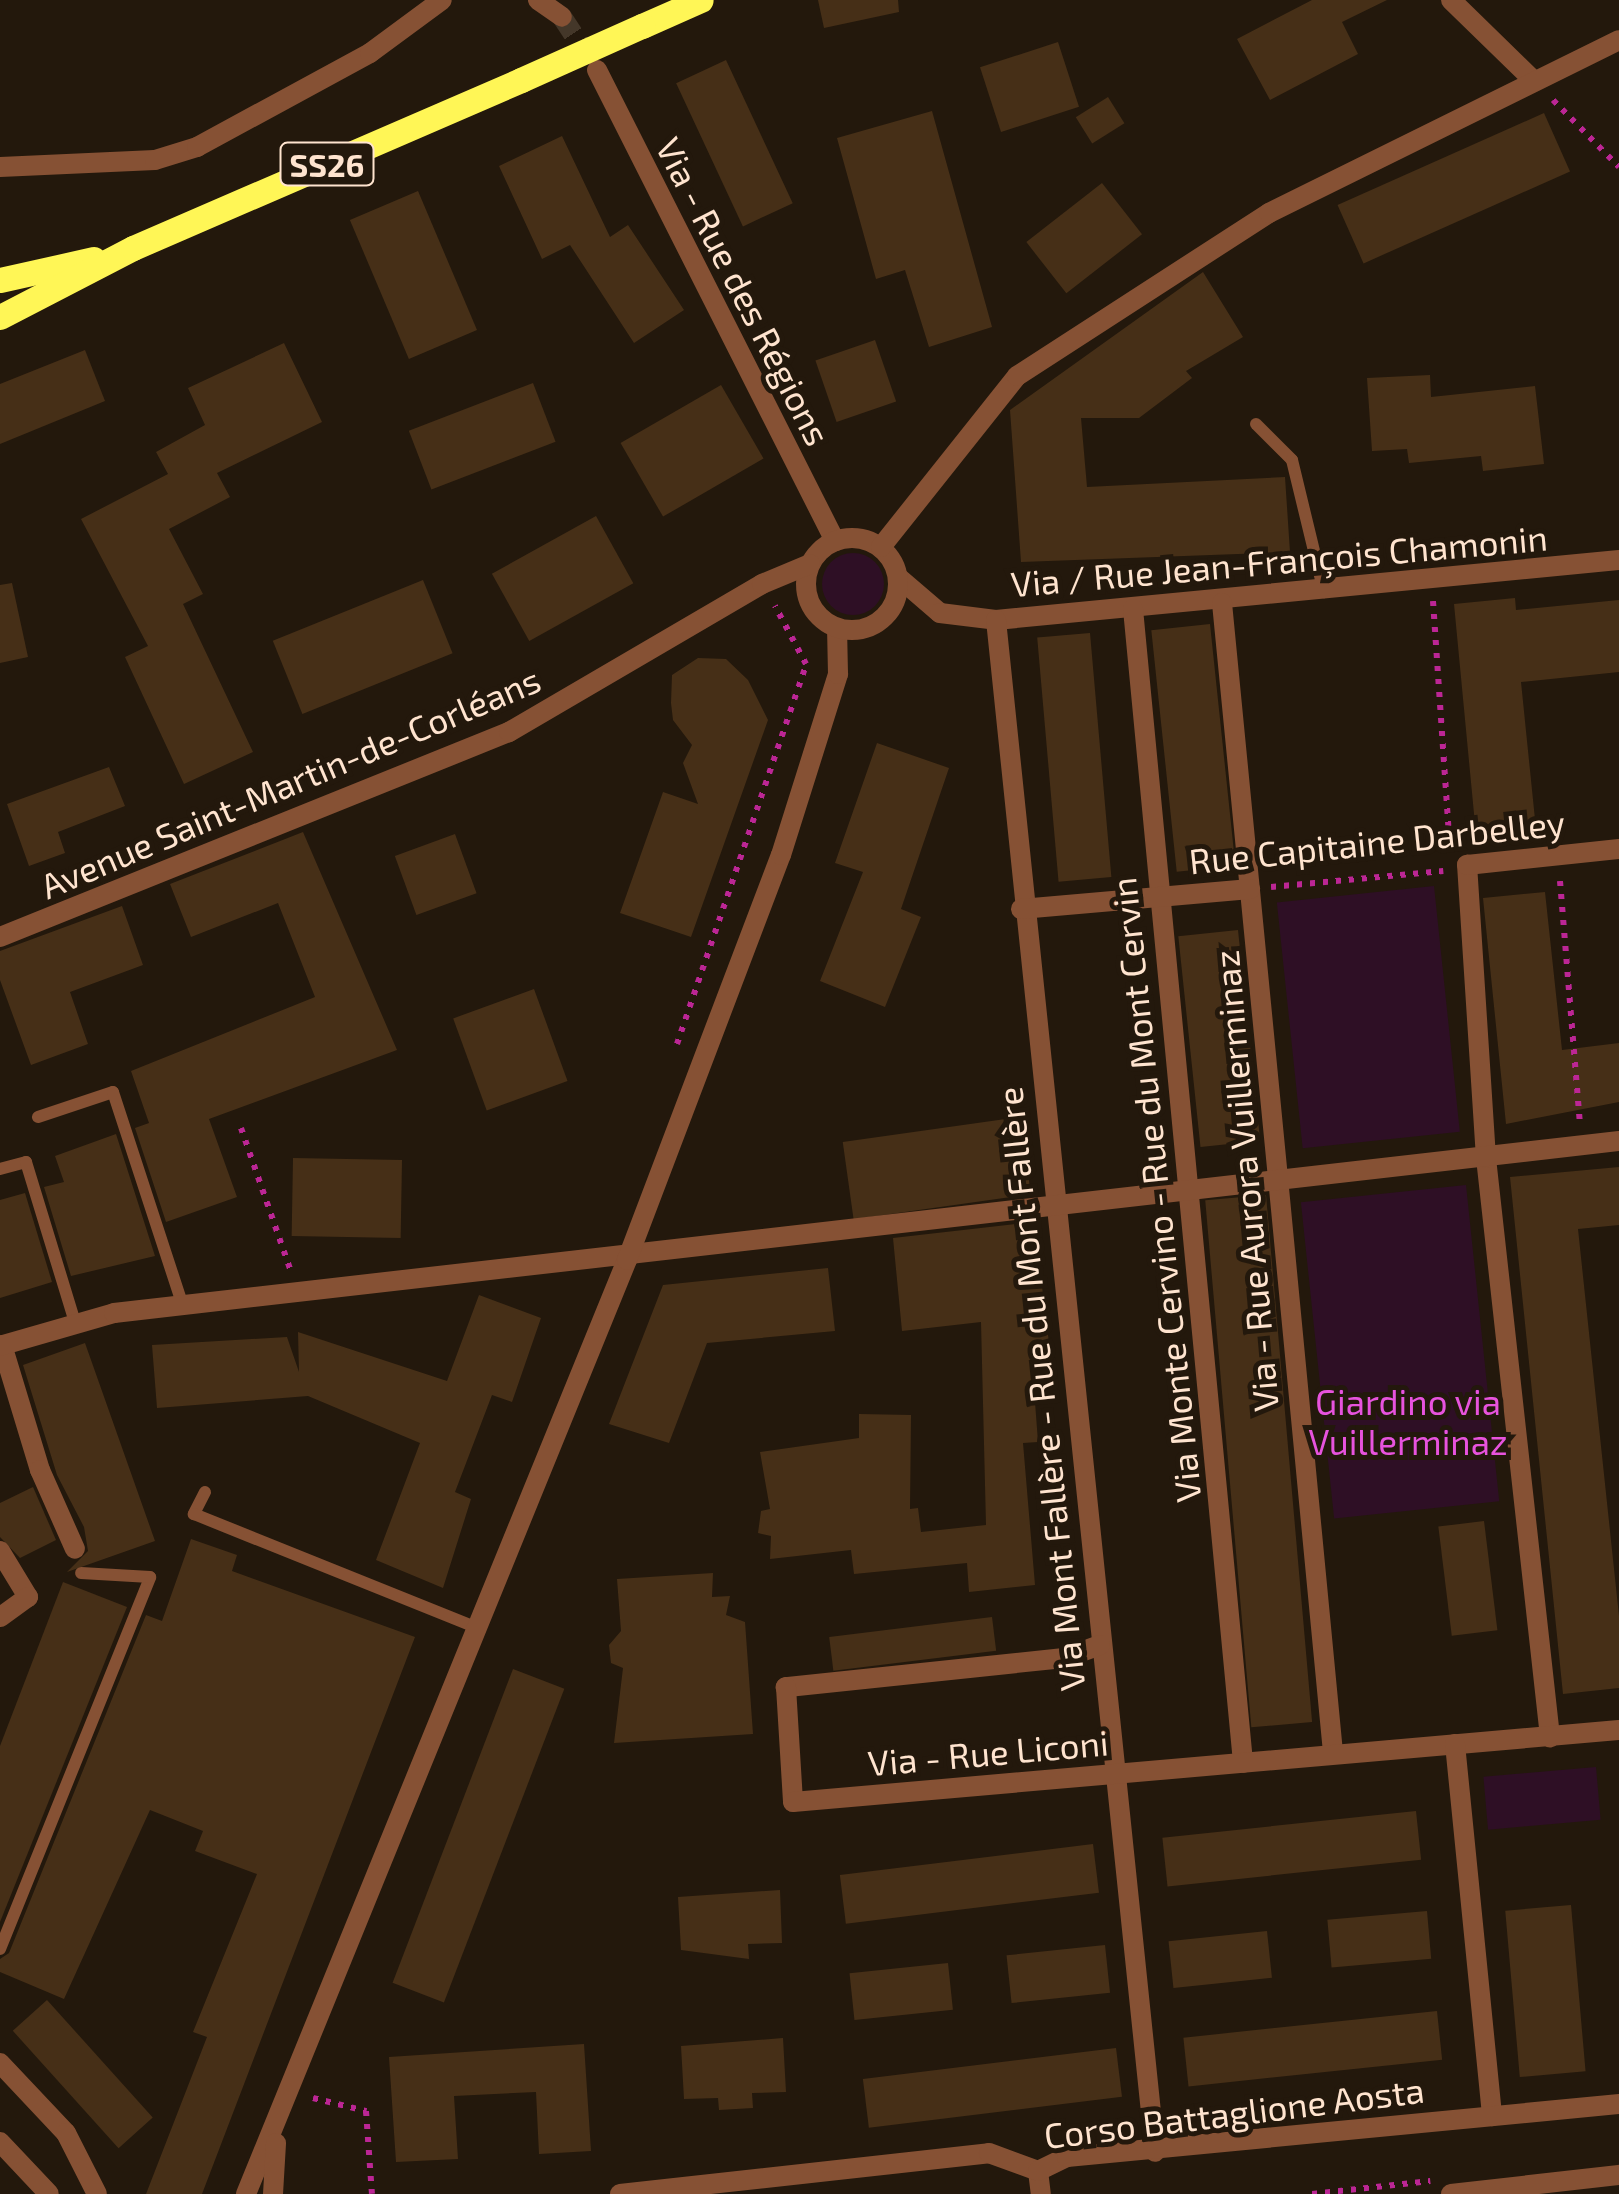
<!DOCTYPE html>
<meta charset="utf-8">
<style>
body{margin:0}
#map{position:relative;width:1619px;height:2194px;overflow:hidden;background:#23180c;font-family:"Exo 2",sans-serif}
div>[style]{position:absolute}
[style*='--x']{left:calc(var(--x)*1px);top:calc(var(--y)*1px);width:calc(var(--w)*1px);rotate:calc(var(--a)*1deg)}
.green>*{inset:0;background:#2e0f25;transform-origin:0 0}
.round{border-radius:50%}
.building>*{inset:0;background:#462f17;transform-origin:0 0}
.minor-tunnel>*{height:20px;margin-top:-10px;transform-origin:0;background:repeating-linear-gradient(90deg,#443729 0 20px,transparent 0 30px)}
.path>*{height:6px;margin-top:-3px;transform-origin:0;background:repeating-linear-gradient(90deg,#bc2695 0 5px,transparent 0 13px)}
.service>*{height:12px;margin:-6px;padding:0 6px;transform-origin:6px;border-radius:6px;background:#865134}
.pedestrian>*{height:20px;margin:-10px;padding:0 10px;transform-origin:10px;border-radius:10px;background:#865134}
.minor>*{height:20px;margin:-10px;padding:0 10px;transform-origin:10px;border-radius:10px;background:#865134}
.tertiary>*{height:20px;margin:-10px;padding:0 10px;transform-origin:10px;border-radius:10px;background:#865134}
.tertiary>.ring{margin:-10px;padding:0;box-sizing:content-box;background:none;border:20px solid #865134;border-radius:50%}
.primary>*{height:25px;margin:-12.5px;padding:0 12.5px;transform-origin:12.5px;border-radius:12.5px;background:#fff656}
.primary-bridge>*{height:25px;margin:-12.5px;padding:0 12.5px;transform-origin:12.5px;border-radius:12.5px;background:#fff656}
span{translate:-50% -50%;white-space:nowrap;text-align:center;line-height:1.15;-webkit-text-stroke:10px #23180c;paint-order:stroke}
.shield-label span{padding:2px 8px;background:#23180c;border:2px solid;border-radius:8px;-webkit-text-stroke-width:0}
.shield-label{font-size:32px;color:#ffe4cf;font-weight:700}
.street-label{font-size:35px;color:#ffe4cf}
.park-label{font-size:35px;color:#e753dd}
</style>
<div id="map">
<div class="green">
<div class="round" style="left:822px;top:553px;width:62px;height:62px"></div>
<div style="left:1434px;top:886px;width:247px;height:158px;rotate:84deg"></div>
<div style="left:1466px;top:1185px;width:318px;height:166px;rotate:84deg"></div>
<div style="left:1596px;top:1767px;width:53px;height:113px;rotate:85deg"></div>
</div>
<div class="building">
<div style="clip-path:polygon(818px 0,898px 0,899px 12px,824px 28px)"></div>
<div style="clip-path:polygon(1312px 0,1387px 0,1342px 22px,1358px 54px,1270px 100px,1237px 39px)"></div>
<div style="left:1058px;top:42px;width:68px;height:82px;rotate:72deg"></div>
<div style="left:726px;top:60px;width:158px;height:55px;rotate:65deg"></div>
<div style="left:1108px;top:97px;width:31px;height:38px;rotate:58deg"></div>
<div style="clip-path:polygon(932px 111px,992px 327px,929px 347px,905px 270px,876px 279px,837px 138px)"></div>
<div style="left:1544px;top:113px;width:64px;height:226px;rotate:66deg"></div>
<div style="clip-path:polygon(562px 136px,610px 237px,628px 225px,684px 310px,634px 343px,570px 245px,542px 259px,499px 166px)"></div>
<div style="left:1102px;top:183px;width:65px;height:96px;rotate:52deg"></div>
<div style="left:418px;top:191px;width:151px;height:74px;rotate:67deg"></div>
<div style="clip-path:polygon(1203px 272px,1243px 337px,1186px 371px,1192px 378px,1139px 418px,1081px 418px,1087px 487px,1285px 477px,1290px 552px,1021px 562px,1010px 410px)"></div>
<div style="left:875px;top:340px;width:65px;height:63px;rotate:71deg"></div>
<div style="clip-path:polygon(284px 343px,322px 422px,217px 473px,230px 497px,169px 529px,203px 594px,183px 604px,253px 752px,184px 784px,125px 657px,148px 646px,81px 519px,168px 474px,156px 452px,205px 425px,188px 388px)"></div>
<div style="clip-path:polygon(85px 350px,105px 401px,0 444px,0 384px)"></div>
<div style="clip-path:polygon(1430px 375px,1431px 397px,1535px 386px,1544px 464px,1483px 471px,1481px 456px,1409px 463px,1407px 449px,1372px 451px,1367px 378px)"></div>
<div style="left:533px;top:383px;width:63px;height:133px;rotate:69deg"></div>
<div style="left:721px;top:385px;width:85px;height:116px;rotate:60deg"></div>
<div style="left:596px;top:516px;width:77px;height:119px;rotate:61deg"></div>
<div style="left:423px;top:580px;width:79px;height:162px;rotate:68deg"></div>
<div style="clip-path:polygon(12px 583px,28px 657px,0 663px,0 585px)"></div>
<div style="clip-path:polygon(1515px 598px,1516px 610px,1619px 600px,1619px 672px,1521px 682px,1537px 839px,1477px 845px,1454px 604px)"></div>
<div style="left:1210px;top:624px;width:243px;height:59px;rotate:84deg"></div>
<div style="left:1090px;top:633px;width:245px;height:53px;rotate:85deg"></div>
<div style="clip-path:polygon(698px 658px,726px 659px,748px 680px,768px 720px,691px 937px,620px 913px,663px 792px,698px 804px,683px 763px,692px 745px,673px 720px,671px 703px,672px 675px)"></div>
<div style="clip-path:polygon(877px 743px,949px 768px,901px 909px,921px 917px,885px 1007px,820px 981px,863px 872px,835px 863px)"></div>
<div style="clip-path:polygon(109px 767px,125px 806px,58px 832px,65px 853px,29px 866px,7px 804px)"></div>
<div style="clip-path:polygon(303px 832px,397px 1050px,209px 1119px,237px 1197px,166px 1222px,135px 1128px,149px 1123px,131px 1071px,315px 997px,278px 903px,191px 937px,170px 884px)"></div>
<div style="left:455px;top:834px;width:63px;height:64px;rotate:70deg"></div>
<div style="clip-path:polygon(1545px 892px,1562px 1050px,1619px 1043px,1619px 1102px,1506px 1124px,1483px 898px)"></div>
<div style="clip-path:polygon(122px 906px,143px 965px,70px 992px,88px 1044px,31px 1065px,0 980px,0 951px)"></div>
<div style="left:1238px;top:930px;width:212px;height:60px;rotate:84deg"></div>
<div style="left:534px;top:989px;width:98px;height:86px;rotate:70deg"></div>
<div style="left:1020px;top:1117px;width:78px;height:179px;rotate:82deg"></div>
<div style="clip-path:polygon(116px 1134px,155px 1256px,71px 1276px,44px 1187px,64px 1182px,55px 1156px)"></div>
<div style="left:402px;top:1160px;width:78px;height:109px;rotate:91deg"></div>
<div style="clip-path:polygon(1619px 1167px,1619px 1225px,1578px 1229px,1619px 1616px,1619px 1688px,1563px 1694px,1510px 1177px)"></div>
<div style="clip-path:polygon(25px 1193px,52px 1282px,0 1298px,0 1200px)"></div>
<div style="left:1266px;top:1195px;width:529px;height:61px;rotate:85deg"></div>
<div style="clip-path:polygon(1034px 1222px,1051px 1359px,1032px 1362px,1038px 1442px,1023px 1443px,1035px 1585px,969px 1592px,967px 1563px,854px 1574px,851px 1550px,770px 1559px,771px 1536px,758px 1533px,761px 1511px,770px 1509px,760px 1452px,859px 1438px,859px 1414px,911px 1415px,910px 1509px,918px 1508px,921px 1532px,986px 1525px,981px 1322px,902px 1331px,893px 1238px)"></div>
<div style="clip-path:polygon(828px 1268px,835px 1331px,707px 1343px,669px 1443px,609px 1424px,663px 1285px)"></div>
<div style="clip-path:polygon(479px 1295px,541px 1318px,512px 1402px,492px 1395px,455px 1492px,471px 1499px,443px 1588px,376px 1560px,420px 1443px,308px 1396px,157px 1408px,152px 1345px,287px 1337px,299px 1372px,298px 1332px,447px 1381px)"></div>
<div style="clip-path:polygon(85px 1343px,155px 1541px,67px 1572px,88px 1551px,84px 1527px,57px 1475px,23px 1365px)"></div>
<div style="clip-path:polygon(33px 1487px,56px 1540px,20px 1558px,0 1537px,0 1503px)"></div>
<div style="left:1484px;top:1521px;width:110px;height:46px;rotate:83deg"></div>
<div style="clip-path:polygon(191px 1539px,237px 1555px,232px 1571px,415px 1637px,202px 2194px,146px 2194px,207px 2037px,193px 2032px,257px 1874px,195px 1851px,203px 1831px,150px 1810px,64px 1999px,0 1972px,0 1959px,9px 1953px,146px 1615px,162px 1621px)"></div>
<div style="clip-path:polygon(713px 1573px,712px 1597px,730px 1596px,726px 1615px,745px 1622px,753px 1734px,614px 1743px,623px 1668px,611px 1663px,609px 1645px,621px 1631px,617px 1579px)"></div>
<div style="clip-path:polygon(63px 1582px,127px 1607px,0 1922px,0 1746px)"></div>
<div style="left:992px;top:1617px;width:34px;height:164px;rotate:83deg"></div>
<div style="left:513px;top:1669px;width:55px;height:336px;rotate:21deg"></div>
<div style="left:1416px;top:1811px;width:49px;height:255px;rotate:84deg"></div>
<div style="left:1093px;top:1844px;width:49px;height:255px;rotate:83deg"></div>
<div style="clip-path:polygon(780px 1890px,782px 1943px,748px 1944px,749px 1959px,681px 1950px,678px 1897px)"></div>
<div style="left:1571px;top:1905px;width:167px;height:66px;rotate:85deg"></div>
<div style="left:1427px;top:1911px;width:48px;height:100px;rotate:85deg"></div>
<div style="left:1267px;top:1931px;width:47px;height:99px;rotate:84deg"></div>
<div style="left:1105px;top:1945px;width:48px;height:99px;rotate:84deg"></div>
<div style="left:948px;top:1963px;width:47px;height:99px;rotate:84deg"></div>
<div style="left:47px;top:2000px;width:158px;height:46px;rotate:48deg"></div>
<div style="left:1437px;top:2011px;width:49px;height:255px;rotate:84deg"></div>
<div style="clip-path:polygon(783px 2038px,786px 2092px,752px 2093px,753px 2108px,719px 2110px,718px 2098px,684px 2099px,681px 2046px)"></div>
<div style="clip-path:polygon(584px 2044px,591px 2151px,539px 2154px,536px 2092px,454px 2096px,458px 2159px,396px 2162px,389px 2057px)"></div>
<div style="left:1116px;top:2048px;width:49px;height:255px;rotate:83deg"></div>
</div>
<div class="minor-tunnel">
<div style="--x:562;--y:17;--w:56;--a:56.6"></div>
</div>
<div class="path">
<div style="--x:1553;--y:100;--w:94;--a:45.4"></div>
<div style="--x:1433;--y:601;--w:248;--a:86.1"></div>
<div style="--x:1560;--y:881;--w:243;--a:85.3"></div>
<div style="--x:1271;--y:887;--w:173;--a:-5.3"></div>
<div style="--x:677;--y:1044;--w:401;--a:-71.2"></div>
<div style="--x:806;--y:664;--w:66;--a:-118.1"></div>
<div style="--x:241;--y:1128;--w:149;--a:70.8"></div>
<div style="--x:313;--y:2098;--w:55;--a:13.8"></div>
<div style="--x:366;--y:2111;--w:83;--a:85.9"></div>
<div style="--x:1312;--y:2194;--w:119;--a:-6.3"></div>
</div>
<div class="service">
<div style="--x:1256;--y:424;--w:51;--a:45"></div>
<div style="--x:1292;--y:460;--w:136;--a:76.4"></div>
<div style="--x:38;--y:1117;--w:79;--a:-18.4"></div>
<div style="--x:113;--y:1092;--w:225;--a:71.9"></div>
<div style="--x:0;--y:1169;--w:27;--a:-15"></div>
<div style="--x:26;--y:1162;--w:167;--a:73"></div>
<div style="--x:205;--y:1492;--w:25;--a:117"></div>
<div style="--x:194;--y:1514;--w:305;--a:21.9"></div>
<div style="--x:0;--y:1949;--w:401;--a:-68"></div>
<div style="--x:150;--y:1577;--w:69;--a:-176.7"></div>
</div>
<div class="pedestrian">
<div style="--x:1486;--y:1158;--w:583;--a:83.69"></div>
<div style="--x:1278;--y:1178;--w:577;--a:84.53"></div>
</div>
<div class="minor">
<div style="--x:538;--y:0;--w:29;--a:35"></div>
<div style="--x:1451;--y:0;--w:113;--a:44.3"></div>
<div style="--x:597;--y:70;--w:528;--a:63.19"></div>
<div style="--x:0;--y:167;--w:155;--a:-2.6"></div>
<div style="--x:155;--y:160;--w:44;--a:-17.2"></div>
<div style="--x:197;--y:147;--w:197;--a:-28.5"></div>
<div style="--x:370;--y:53;--w:89;--a:-36.4"></div>
<div style="--x:898;--y:577;--w:55;--a:40.6"></div>
<div style="--x:940;--y:613;--w:56;--a:7.1"></div>
<div style="--x:996;--y:620;--w:626;--a:-5.5"></div>
<div style="--x:1222;--y:603;--w:578;--a:84.44"></div>
<div style="--x:1133;--y:609;--w:1159;--a:84.55"></div>
<div style="--x:996;--y:620;--w:1540;--a:84.07"></div>
<div style="--x:1021;--y:909;--w:230;--a:-5"></div>
<div style="--x:1486;--y:1158;--w:294;--a:-93.7"></div>
<div style="--x:1467;--y:865;--w:153;--a:-6"></div>
<div style="--x:2;--y:1345;--w:131;--a:73.1"></div>
<div style="--x:40;--y:1470;--w:86;--a:66.1"></div>
<div style="--x:0;--y:1346;--w:119;--a:-16.1"></div>
<div style="--x:114;--y:1313;--w:1515;--a:-6.52"></div>
<div style="--x:0;--y:1551;--w:54;--a:58.7"></div>
<div style="--x:28;--y:1597;--w:34;--a:144"></div>
<div style="--x:1100;--y:1645;--w:38;--a:160"></div>
<div style="--x:1064;--y:1658;--w:280;--a:174"></div>
<div style="--x:786;--y:1687;--w:115;--a:86.5"></div>
<div style="--x:793;--y:1802;--w:829;--a:-4.98"></div>
<div style="--x:1455;--y:1744;--w:374;--a:84.3"></div>
<div style="--x:0;--y:2063;--w:96;--a:46.7"></div>
<div style="--x:66;--y:2133;--w:68;--a:63.1"></div>
<div style="--x:0;--y:2142;--w:71;--a:46.7"></div>
<div style="--x:1038;--y:2171;--w:23;--a:83"></div>
<div style="--x:246;--y:2194;--w:1009;--a:-67.81"></div>
<div style="--x:627;--y:1260;--w:433;--a:-69.2"></div>
<div style="--x:781;--y:855;--w:190;--a:-72.5"></div>
<div style="--x:838;--y:674;--w:46;--a:-91.2"></div>
<div style="--x:273;--y:2194;--w:51;--a:-86.6"></div>
<div style="--x:620;--y:2194;--w:371;--a:-6.3"></div>
<div style="--x:989;--y:2153;--w:52;--a:20.2"></div>
<div style="--x:1038;--y:2171;--w:32;--a:-26"></div>
<div style="--x:1067;--y:2157;--w:555;--a:-5.48"></div>
</div>
<div class="tertiary">
<div class="ring" style="left:806px;top:538px;width:72px;height:72px"></div>
<div style="--x:881;--y:547;--w:218;--a:-51.5"></div>
<div style="--x:1017;--y:376;--w:300;--a:-32.9"></div>
<div style="--x:1269;--y:213;--w:390;--a:-26.3"></div>
<div style="--x:0;--y:937;--w:549;--a:-21.94"></div>
<div style="--x:509;--y:732;--w:293;--a:-30.3"></div>
<div style="--x:762;--y:584;--w:52;--a:-22.6"></div>
<div style="--x:1451;--y:2194;--w:169;--a:-6.5"></div>
</div>
<div class="primary">
<div style="--x:642;--y:26;--w:64;--a:-23.8"></div>
<div style="--x:0;--y:280;--w:96;--a:-12.6"></div>
<div style="--x:0;--y:317;--w:150;--a:-27.4"></div>
<div style="--x:133;--y:248;--w:423;--a:-23.4"></div>
</div>
<div class="primary-bridge">
<div style="--x:521;--y:80;--w:133;--a:-24.1"></div>
</div>
<div class="shield-label">
<span style="left:327px;top:164px">SS26</span>
</div>
<div class="street-label">
<span style="left:744px;top:291px;rotate:63deg">Via - Rue des Régions</span>
<span style="left:1279px;top:560px;rotate:-5deg">Via / Rue Jean-François Chamonin</span>
<span style="left:290px;top:782px;rotate:-23deg">Avenue Saint-Martin-de-Corléans</span>
<span style="left:1377px;top:841px;rotate:-6deg">Rue Capitaine Darbelley</span>
<span style="left:1245px;top:1181px;rotate:-95deg">Via - Rue Aurora Vuillerminaz</span>
<span style="left:1155px;top:1190px;rotate:-96deg">Via Monte Cervino - Rue du Mont Cervin</span>
<span style="left:1040px;top:1389px;rotate:-96deg">Via Mont Fallère - Rue du Mont Fallère</span>
<span style="left:988px;top:1752px;rotate:-5deg">Via - Rue Liconi</span>
<span style="left:1234px;top:2112px;rotate:-7deg">Corso Battaglione Aosta</span>
</div>
<div class="park-label">
<span style="left:1408px;top:1421px">Giardino via<br>Vuillerminaz</span>
</div>
</div>
